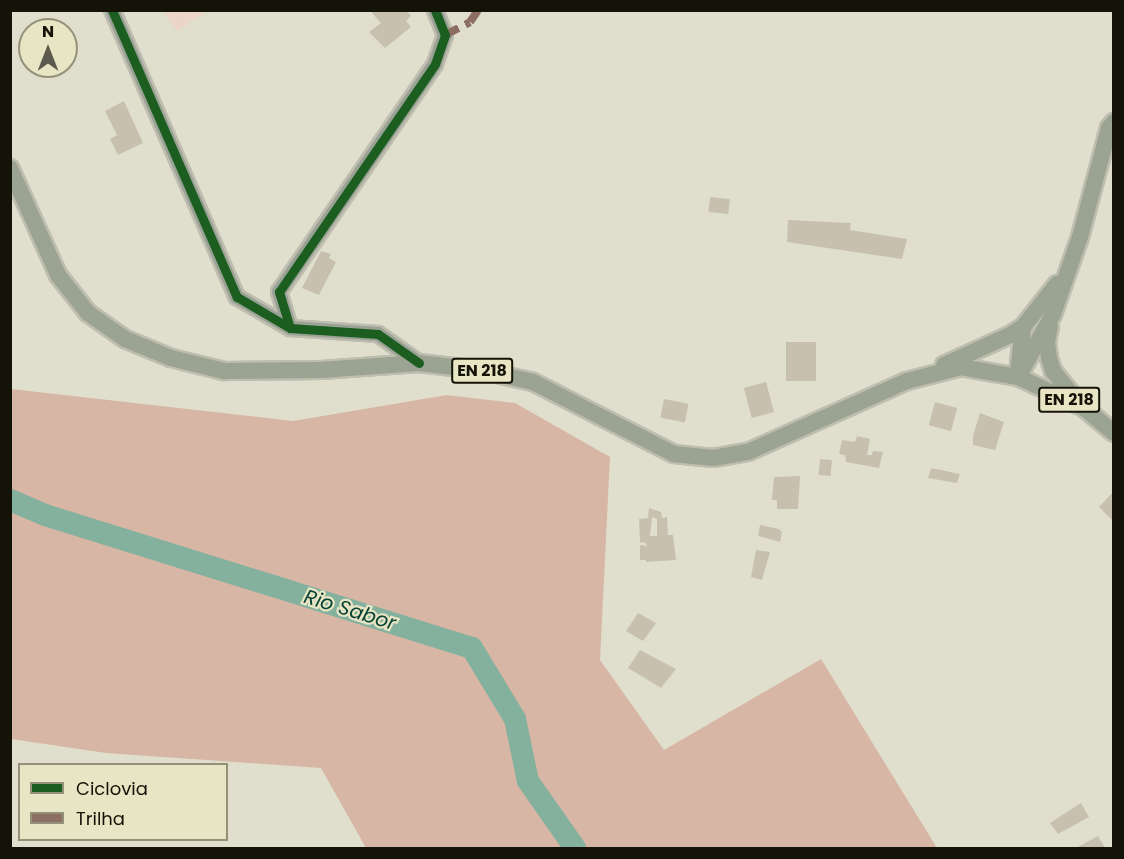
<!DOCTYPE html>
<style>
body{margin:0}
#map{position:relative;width:1124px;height:859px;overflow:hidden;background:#e0dfcd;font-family:Poppins,sans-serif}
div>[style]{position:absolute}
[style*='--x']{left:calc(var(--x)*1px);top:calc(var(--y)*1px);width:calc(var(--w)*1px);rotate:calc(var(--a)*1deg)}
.green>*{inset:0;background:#ead5c7}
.forest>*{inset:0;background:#d7b6a5}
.river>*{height:22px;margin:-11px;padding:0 11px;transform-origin:11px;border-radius:11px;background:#83b19d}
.building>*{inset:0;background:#c8c0af;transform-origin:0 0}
.roads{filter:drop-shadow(2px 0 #bebdaf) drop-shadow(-2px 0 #bebdaf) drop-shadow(0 2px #bebdaf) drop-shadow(0 -2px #bebdaf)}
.minor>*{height:14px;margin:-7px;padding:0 7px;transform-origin:7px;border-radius:7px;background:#9aa295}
.major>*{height:16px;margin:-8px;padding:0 8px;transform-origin:8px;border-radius:8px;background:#9ba392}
.quiet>*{height:8px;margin-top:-4px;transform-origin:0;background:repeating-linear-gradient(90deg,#8d6e63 0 15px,transparent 0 23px)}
.cycleway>*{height:9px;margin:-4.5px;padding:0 4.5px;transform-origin:4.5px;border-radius:4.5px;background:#1b5e20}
span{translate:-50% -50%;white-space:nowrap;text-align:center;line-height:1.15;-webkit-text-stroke:4.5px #e8e5c5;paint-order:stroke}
.shield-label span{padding:2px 4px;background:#e8e5c5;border:2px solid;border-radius:4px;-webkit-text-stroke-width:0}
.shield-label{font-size:16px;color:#141307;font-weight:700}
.water-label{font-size:20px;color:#094436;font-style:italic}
.frame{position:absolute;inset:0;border:12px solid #141307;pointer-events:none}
.legend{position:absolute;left:18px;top:763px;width:210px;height:78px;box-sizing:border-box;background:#e8e5c5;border:2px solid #939179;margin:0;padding:8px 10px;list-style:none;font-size:18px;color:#141307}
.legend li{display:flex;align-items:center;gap:12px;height:30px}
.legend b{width:30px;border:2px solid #939179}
.north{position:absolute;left:18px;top:18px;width:60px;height:60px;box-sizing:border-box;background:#e8e5c5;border:2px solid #939179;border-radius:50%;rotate:0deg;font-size:16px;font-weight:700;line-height:24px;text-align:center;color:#141307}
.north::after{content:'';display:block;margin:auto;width:21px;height:27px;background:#5b5a4c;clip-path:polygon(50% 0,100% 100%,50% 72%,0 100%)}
</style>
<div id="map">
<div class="green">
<div style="clip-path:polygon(162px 11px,208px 11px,177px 31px)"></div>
</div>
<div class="forest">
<div style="clip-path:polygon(11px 389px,293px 421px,447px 395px,515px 403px,610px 457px,600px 660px,664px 750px,821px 659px,937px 848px,366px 848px,321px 768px,106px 753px,11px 739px)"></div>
</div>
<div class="river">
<div style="--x:10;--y:500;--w:38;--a:23"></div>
<div style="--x:45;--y:515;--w:447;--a:17.3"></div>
<div style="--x:472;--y:648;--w:83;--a:58.8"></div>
<div style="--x:515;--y:719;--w:63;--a:78.2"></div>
<div style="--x:528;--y:781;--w:82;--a:55"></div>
</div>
<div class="building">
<div style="clip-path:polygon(374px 10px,406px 10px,411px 16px,406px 21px,411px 27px,385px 48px,369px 32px,381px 23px,372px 13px)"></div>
<div style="clip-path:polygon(124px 101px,143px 143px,118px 155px,110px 139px,117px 135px,105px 111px)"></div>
<div style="left:710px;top:197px;width:20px;height:15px;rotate:6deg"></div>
<div style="clip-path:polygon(788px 220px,851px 223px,850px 230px,907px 239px,902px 259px,787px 242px)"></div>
<div style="clip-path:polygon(321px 251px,331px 254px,329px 258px,336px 262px,319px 295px,302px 288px)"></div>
<div style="left:816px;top:342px;width:39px;height:30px;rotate:90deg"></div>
<div style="left:766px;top:382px;width:31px;height:23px;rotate:75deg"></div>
<div style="left:664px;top:399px;width:25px;height:19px;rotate:11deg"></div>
<div style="left:935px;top:402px;width:23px;height:24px;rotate:15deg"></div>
<div style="clip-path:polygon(980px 413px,1004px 422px,995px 450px,973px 445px,973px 436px)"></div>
<div style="clip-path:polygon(857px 436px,870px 439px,867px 455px,872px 455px,873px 451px,883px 452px,879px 468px,846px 462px,845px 455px,839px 454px,842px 440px,855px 442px)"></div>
<div style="left:820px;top:459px;width:12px;height:16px;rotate:5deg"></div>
<div style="clip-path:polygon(931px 468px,960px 474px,957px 483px,928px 478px)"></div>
<div style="clip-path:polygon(800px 476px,798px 509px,777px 509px,777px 500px,772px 500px,774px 477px)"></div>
<div style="clip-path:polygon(1113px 492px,1113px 521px,1099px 507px)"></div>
<div style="clip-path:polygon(evenodd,649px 508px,661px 512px,662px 518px,667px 517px,668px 535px,673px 535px,676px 560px,646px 562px,646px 560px,640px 560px,640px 545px,647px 546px,646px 543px,640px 542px,639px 519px,648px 518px,649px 508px,652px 517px,657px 519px,657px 536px,650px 536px,652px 517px)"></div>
<div style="clip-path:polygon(760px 525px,779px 529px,782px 532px,780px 542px,758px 536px)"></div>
<div style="clip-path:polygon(756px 550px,770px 552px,762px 580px,751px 577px)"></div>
<div style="clip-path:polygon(638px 613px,656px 623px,643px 641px,626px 631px)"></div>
<div style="clip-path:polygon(640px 650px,676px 669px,661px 688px,628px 668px)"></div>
<div style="clip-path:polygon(1081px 803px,1089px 817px,1058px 834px,1050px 823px)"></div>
<div style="clip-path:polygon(1098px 836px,1105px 848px,1076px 848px)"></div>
</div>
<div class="roads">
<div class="minor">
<div style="--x:112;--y:10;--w:313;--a:66.5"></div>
<div style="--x:237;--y:297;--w:61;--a:30.3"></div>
<div style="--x:419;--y:363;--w:50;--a:-144.7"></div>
<div style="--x:378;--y:334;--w:88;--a:-176.1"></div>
<div style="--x:290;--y:328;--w:38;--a:-107"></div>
<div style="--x:279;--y:292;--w:276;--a:-55.6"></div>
<div style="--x:435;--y:64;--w:31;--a:-71"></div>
<div style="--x:445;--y:35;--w:27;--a:-112"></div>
</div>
<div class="major">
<div style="--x:10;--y:168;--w:117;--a:65.8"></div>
<div style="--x:58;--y:275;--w:48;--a:51.7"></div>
<div style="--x:88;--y:313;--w:45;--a:35.1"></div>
<div style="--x:125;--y:339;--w:50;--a:22.4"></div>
<div style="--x:171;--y:358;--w:55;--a:13.8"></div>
<div style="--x:224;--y:371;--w:97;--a:-0.6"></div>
<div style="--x:321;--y:370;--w:98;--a:-4.1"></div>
<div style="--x:419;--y:363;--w:60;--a:6.7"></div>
<div style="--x:479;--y:370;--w:55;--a:12.5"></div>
<div style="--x:533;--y:382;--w:158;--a:27.1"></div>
<div style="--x:674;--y:454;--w:39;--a:6"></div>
<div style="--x:713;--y:458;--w:36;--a:-10"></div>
<div style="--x:748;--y:452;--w:174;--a:-24.1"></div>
<div style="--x:907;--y:381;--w:56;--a:-14.5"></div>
<div style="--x:961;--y:367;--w:58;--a:10"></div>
<div style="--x:1018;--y:377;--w:72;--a:24.8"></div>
<div style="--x:1083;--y:407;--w:40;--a:40"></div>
<div style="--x:1050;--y:326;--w:16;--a:101"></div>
<div style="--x:1047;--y:342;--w:16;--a:83"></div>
<div style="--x:1049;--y:358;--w:14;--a:73"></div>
<div style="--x:1053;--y:371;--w:36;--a:51"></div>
<div style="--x:944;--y:365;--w:72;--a:-24.4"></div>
<div style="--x:1010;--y:335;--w:15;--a:-32"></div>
<div style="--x:1023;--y:327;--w:55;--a:-51.7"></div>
<div style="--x:1018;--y:373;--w:46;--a:-83.8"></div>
<div style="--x:1018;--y:377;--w:72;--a:-60.9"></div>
<div style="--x:1053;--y:314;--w:82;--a:-70.7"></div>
<div style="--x:1080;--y:237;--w:113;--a:-75.1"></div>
<div style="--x:1109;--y:128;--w:8;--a:-50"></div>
</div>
</div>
<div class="quiet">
<div style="--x:445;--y:35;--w:28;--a:-27"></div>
<div style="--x:470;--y:22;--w:14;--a:-56"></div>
</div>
<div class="cycleway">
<div style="--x:112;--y:10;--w:313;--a:66.5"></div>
<div style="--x:237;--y:297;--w:61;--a:30.3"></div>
<div style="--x:419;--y:363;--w:50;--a:-144.7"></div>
<div style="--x:378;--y:334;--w:88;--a:-176.1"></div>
<div style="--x:290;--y:328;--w:38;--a:-107"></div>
<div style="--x:279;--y:292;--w:276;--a:-55.6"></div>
<div style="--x:435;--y:64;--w:31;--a:-71"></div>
<div style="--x:445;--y:35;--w:27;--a:-112"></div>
</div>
<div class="shield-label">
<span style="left:482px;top:371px">EN 218</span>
<span style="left:1069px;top:400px">EN 218</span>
</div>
<div class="water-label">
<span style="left:350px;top:610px;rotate:17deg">Rio Sabor</span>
</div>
<div class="frame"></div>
<ul class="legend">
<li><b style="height:8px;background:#1b5e20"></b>Ciclovia</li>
<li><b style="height:8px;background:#8d6e63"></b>Trilha</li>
</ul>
<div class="north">N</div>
</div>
